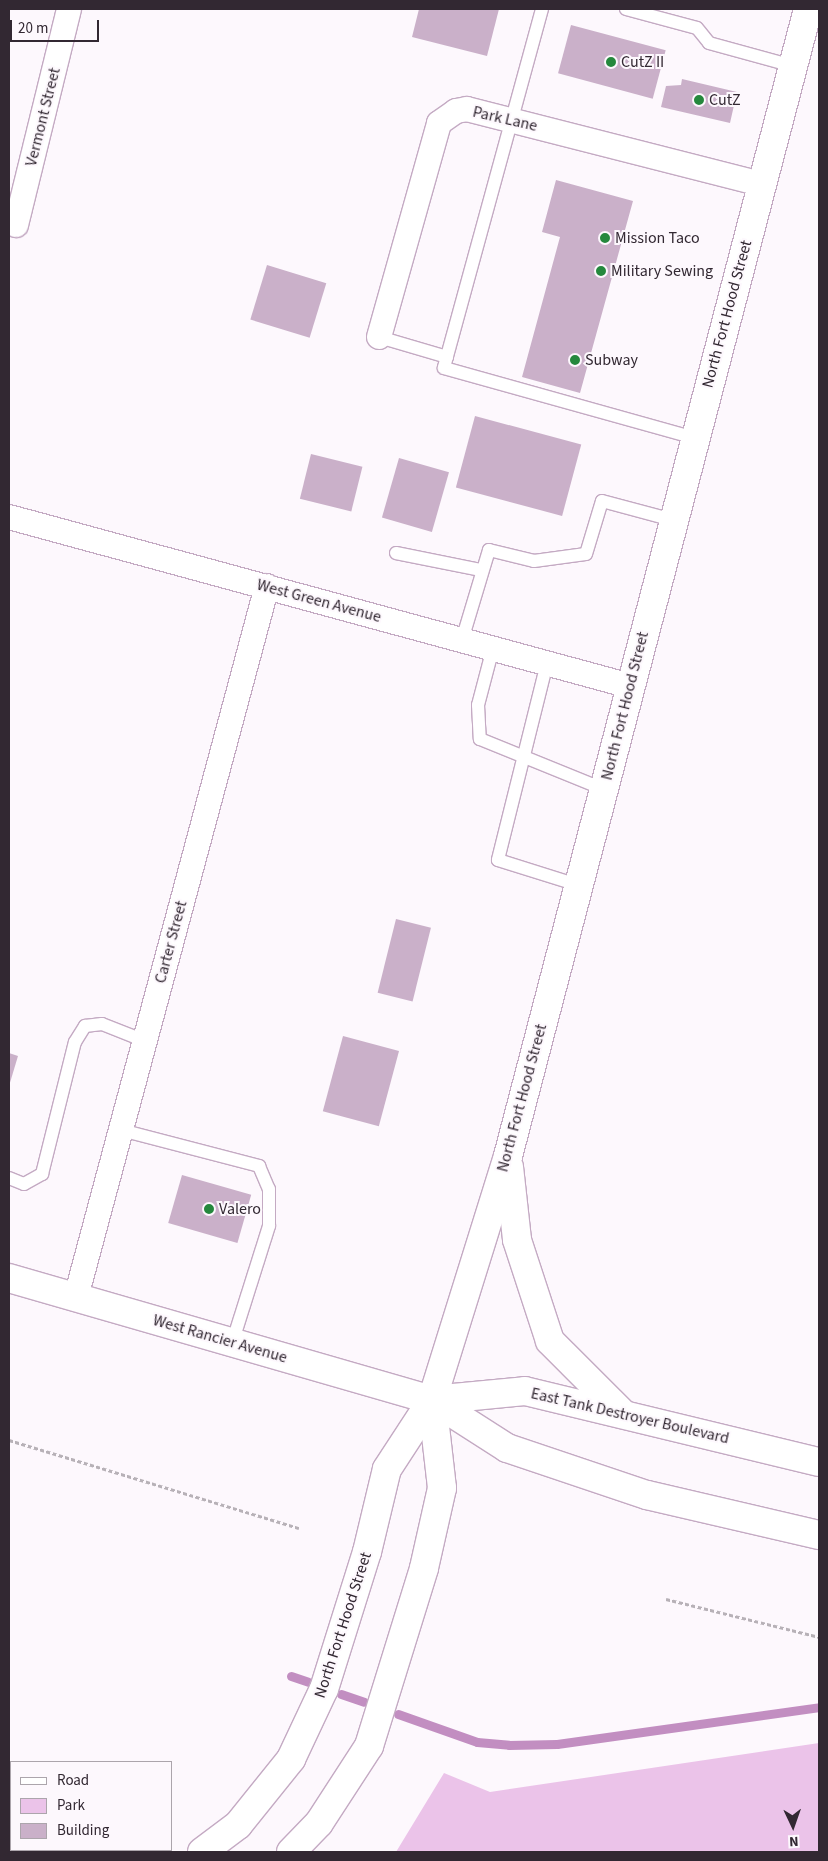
<!DOCTYPE html>
<style>
body{margin:0}
#map{position:relative;width:828px;height:1861px;overflow:hidden;background:#fdf8fd;font-family:"Source Sans 3",sans-serif}
div>[style]{position:absolute}
[style*='--x']{left:calc(var(--x)*1px);top:calc(var(--y)*1px);width:calc(var(--w)*1px);rotate:calc(var(--a)*1deg)}
.green>*{inset:0;background:#ebc3e9}
.stream>*{height:9px;margin:-4.5px;padding:0 4.5px;transform-origin:4.5px;border-radius:4.5px;background:#c28ec1}
.building>*{inset:0;background:#cab0c9;transform-origin:0 0}
.path>*{height:3px;margin-top:-1.5px;transform-origin:0;background:repeating-linear-gradient(90deg,#b7b1b7 0 4px,transparent 0 6.5px)}
.roads{filter:drop-shadow(1px 0 #c4aac3) drop-shadow(-1px 0 #c4aac3) drop-shadow(0 1px #c4aac3) drop-shadow(0 -1px #c4aac3)}
.lane>*{height:12px;margin:-6px;padding:0 6px;transform-origin:6px;border-radius:6px;background:#fff}
.street>*{height:24px;margin:-12px;padding:0 12px;transform-origin:12px;border-radius:12px;background:#fff}
.secondary>*{height:28px;margin:-14px;padding:0 14px;transform-origin:14px;border-radius:14px;background:#fff}
.dots>*{width:14px;height:14px;translate:-50% -50%;box-sizing:border-box;border:2px solid #fdf8fd;border-radius:50%}
span{translate:-50% -50%;white-space:nowrap;text-align:center;line-height:1.15;-webkit-text-stroke:4px #fdf8fd;paint-order:stroke}
.poi-label{font-size:16px;color:#322832}
.left{translate:0 -50%;text-align:left}
.street-label{font-size:16px;color:#322832}
.frame{position:absolute;inset:0;border:10px solid #322832;pointer-events:none}
.legend{position:absolute;left:10px;top:1761px;width:162px;height:90px;box-sizing:border-box;background:#fdf8fd;border:1px solid #aca5ac;margin:0;padding:6px 9px;list-style:none;font-size:15px;color:#322832}
.legend li{display:flex;align-items:center;gap:10px;height:25px}
.legend b{width:25px;border:1px solid #aca5ac}
.north{position:absolute;left:768px;top:1801px;width:50px;height:50px;-webkit-text-stroke:4px #fdf8fd;paint-order:stroke;rotate:177deg;font-size:14px;font-weight:700;line-height:20px;text-align:center;color:#322832}
.north::after{content:'';display:block;margin:auto;width:18px;height:22px;background:#322832;clip-path:polygon(50% 0,100% 100%,50% 72%,0 100%)}
.scale{position:absolute;left:10px;top:20px;width:89px;height:22px;box-sizing:border-box;border:2px solid #322832;border-top:0;padding-left:6px;font-size:15px;line-height:18px;white-space:nowrap;color:#322832;-webkit-text-stroke:4px #fdf8fd;paint-order:stroke}
</style>
<div id="map">
<div class="green">
<div style="clip-path:polygon(819px 1743px,819px 1852px,396px 1852px,444px 1773px,490px 1792px)"></div>
</div>
<div class="stream">
<div style="--x:291;--y:1676;--w:18;--a:19"></div>
<div style="--x:341;--y:1694;--w:24;--a:19"></div>
<div style="--x:398;--y:1714;--w:84;--a:19.5"></div>
<div style="--x:477;--y:1742;--w:32;--a:5"></div>
<div style="--x:509;--y:1745;--w:48;--a:-1.2"></div>
<div style="--x:557;--y:1744;--w:265;--a:-8"></div>
</div>
<div class="building">
<div style="clip-path:polygon(419px 9px,499px 9px,487px 56px,412px 37px)"></div>
<div style="left:571px;top:25px;width:98px;height:50px;rotate:15deg"></div>
<div style="clip-path:polygon(682px 79px,737px 92px,730px 123px,661px 107px,666px 86px,681px 85px)"></div>
<div style="clip-path:polygon(556px 180px,633px 201px,580px 393px,522px 377px,560px 237px,542px 232px)"></div>
<div style="left:267px;top:265px;width:62px;height:57px;rotate:17deg"></div>
<div style="left:475px;top:416px;width:110px;height:74px;rotate:15deg"></div>
<div style="left:311px;top:454px;width:53px;height:46px;rotate:14deg"></div>
<div style="left:399px;top:458px;width:52px;height:62px;rotate:16deg"></div>
<div style="left:396px;top:919px;width:36px;height:76px;rotate:14deg"></div>
<div style="left:343px;top:1036px;width:58px;height:78px;rotate:15deg"></div>
<div style="clip-path:polygon(9px 1053px,18px 1056px,9px 1086px)"></div>
<div style="left:182px;top:1175px;width:72px;height:50px;rotate:16deg"></div>
</div>
<div class="path">
<div style="--x:9;--y:1440;--w:303;--a:16.9"></div>
<div style="--x:666;--y:1599;--w:158;--a:13.9"></div>
<div style="--x:9;--y:1792;--w:4;--a:56"></div>
<div style="--x:48;--y:1852;--w:2;--a:-63"></div>
</div>
<div class="roads">
<div class="lane">
<div style="--x:542;--y:9;--w:372;--a:105.3"></div>
<div style="--x:444;--y:368;--w:260;--a:15.6"></div>
<div style="--x:626;--y:9;--w:73;--a:15"></div>
<div style="--x:697;--y:28;--w:19;--a:51"></div>
<div style="--x:709;--y:43;--w:87;--a:15.3"></div>
<div style="--x:379;--y:337;--w:71;--a:16.4"></div>
<div style="--x:396;--y:553;--w:87;--a:11.3"></div>
<div style="--x:462;--y:640;--w:94;--a:-73.3"></div>
<div style="--x:489;--y:550;--w:46;--a:13.7"></div>
<div style="--x:534;--y:561;--w:52;--a:-7.7"></div>
<div style="--x:586;--y:554;--w:55;--a:-73.2"></div>
<div style="--x:602;--y:501;--w:73;--a:15"></div>
<div style="--x:493;--y:648;--w:59;--a:104.7"></div>
<div style="--x:478;--y:705;--w:34;--a:87"></div>
<div style="--x:480;--y:739;--w:133;--a:22.1"></div>
<div style="--x:547;--y:663;--w:203;--a:104"></div>
<div style="--x:498;--y:860;--w:84;--a:17.4"></div>
<div style="--x:121;--y:1130;--w:143;--a:14.6"></div>
<div style="--x:259;--y:1166;--w:25;--a:67"></div>
<div style="--x:269;--y:1189;--w:37;--a:90"></div>
<div style="--x:269;--y:1226;--w:123;--a:107.5"></div>
<div style="--x:9;--y:1178;--w:16;--a:22"></div>
<div style="--x:24;--y:1184;--w:21;--a:-29"></div>
<div style="--x:42;--y:1174;--w:136;--a:-76"></div>
<div style="--x:75;--y:1042;--w:19;--a:-58"></div>
<div style="--x:85;--y:1026;--w:17;--a:-7"></div>
<div style="--x:102;--y:1024;--w:46;--a:21.6"></div>
</div>
<div class="street">
<div style="--x:16;--y:225;--w:222;--a:-76.2"></div>
<div style="--x:379;--y:337;--w:222;--a:-74.3"></div>
<div style="--x:439;--y:123;--w:21;--a:-35"></div>
<div style="--x:456;--y:111;--w:11;--a:-10"></div>
<div style="--x:467;--y:109;--w:303;--a:14.3"></div>
<div style="--x:9;--y:517;--w:644;--a:15.22"></div>
<div style="--x:76;--y:1297;--w:736;--a:-74.96"></div>
</div>
<div class="secondary">
<div style="--x:509;--y:1167;--w:73;--a:83.7"></div>
<div style="--x:517;--y:1240;--w:106;--a:71.9"></div>
<div style="--x:550;--y:1341;--w:103;--a:45"></div>
<div style="--x:9;--y:1278;--w:440;--a:16.1"></div>
<div style="--x:432;--y:1400;--w:89;--a:32.6"></div>
<div style="--x:507;--y:1448;--w:148;--a:18.6"></div>
<div style="--x:647;--y:1495;--w:177;--a:13.1"></div>
<div style="--x:432;--y:1400;--w:93;--a:-5.5"></div>
<div style="--x:525;--y:1391;--w:302;--a:13.6"></div>
<div style="--x:202;--y:1852;--w:45;--a:-36.9"></div>
<div style="--x:238;--y:1825;--w:85;--a:-51.2"></div>
<div style="--x:291;--y:1759;--w:77;--a:-64.8"></div>
<div style="--x:324;--y:1689;--w:144;--a:-72.6"></div>
<div style="--x:367;--y:1552;--w:85;--a:-76.5"></div>
<div style="--x:387;--y:1469;--w:82;--a:-56.9"></div>
<div style="--x:432;--y:1400;--w:256;--a:-72.7"></div>
<div style="--x:508;--y:1156;--w:1186;--a:-75.34"></div>
<div style="--x:291;--y:1852;--w:40;--a:-46"></div>
<div style="--x:319;--y:1823;--w:92;--a:-57"></div>
<div style="--x:369;--y:1746;--w:186;--a:-72.8"></div>
<div style="--x:424;--y:1568;--w:82;--a:-77.3"></div>
<div style="--x:442;--y:1488;--w:89;--a:-96.5"></div>
</div>
</div>
<div class="dots">
<div style="left:611px;top:62px;background:#25883d"></div>
<div style="left:699px;top:100px;background:#25883d"></div>
<div style="left:605px;top:238px;background:#25883d"></div>
<div style="left:601px;top:271px;background:#25883d"></div>
<div style="left:575px;top:360px;background:#25883d"></div>
<div style="left:209px;top:1209px;background:#25883d"></div>
</div>
<div class="poi-label">
<span class="left" style="left:621px;top:62px">CutZ II</span>
<span class="left" style="left:709px;top:100px">CutZ</span>
<span class="left" style="left:615px;top:238px">Mission Taco</span>
<span class="left" style="left:611px;top:271px">Military Sewing</span>
<span class="left" style="left:585px;top:360px">Subway</span>
<span class="left" style="left:219px;top:1209px">Valero</span>
</div>
<div class="street-label">
<span style="left:43px;top:117px;rotate:-76deg">Vermont Street</span>
<span style="left:505px;top:119px;rotate:13deg">Park Lane</span>
<span style="left:727px;top:314px;rotate:-75deg">North Fort Hood Street</span>
<span style="left:319px;top:601px;rotate:15deg">West Green Avenue</span>
<span style="left:625px;top:706px;rotate:-76deg">North Fort Hood Street</span>
<span style="left:171px;top:942px;rotate:-75deg">Carter Street</span>
<span style="left:522px;top:1098px;rotate:-75deg">North Fort Hood Street</span>
<span style="left:220px;top:1339px;rotate:16deg">West Rancier Avenue</span>
<span style="left:630px;top:1416px;rotate:13deg">East Tank Destroyer Boulevard</span>
<span style="left:343px;top:1625px;rotate:-72deg">North Fort Hood Street</span>
</div>
<div class="frame"></div>
<ul class="legend">
<li><b style="height:6px;background:#fff"></b>Road</li>
<li><b style="height:14px;background:#ebc3e9"></b>Park</li>
<li><b style="height:14px;background:#cab0c9"></b>Building</li>
</ul>
<div class="north">N</div>
<div class="scale">20 m</div>
</div>
